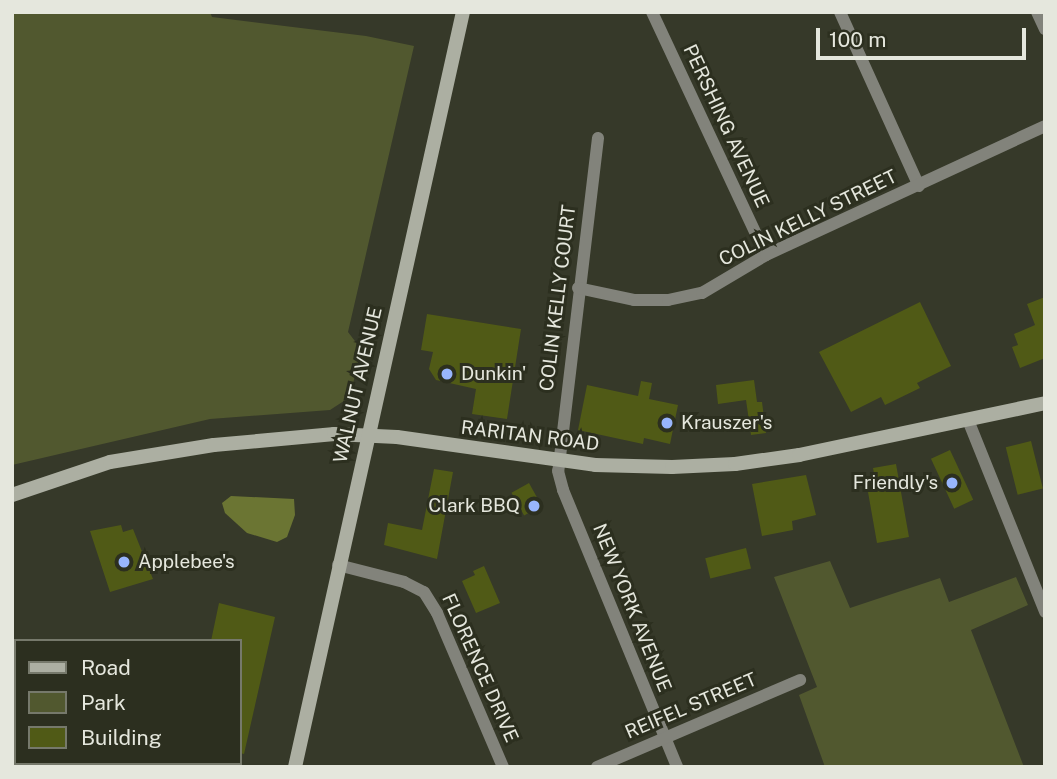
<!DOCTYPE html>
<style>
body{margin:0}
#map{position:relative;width:1057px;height:779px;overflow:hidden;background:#363929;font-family:"Public Sans",sans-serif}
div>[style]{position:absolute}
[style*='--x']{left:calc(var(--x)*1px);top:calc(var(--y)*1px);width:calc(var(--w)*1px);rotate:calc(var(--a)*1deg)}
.green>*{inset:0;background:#51582f}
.water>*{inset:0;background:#6b7533}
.building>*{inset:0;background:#505a16;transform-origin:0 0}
.street>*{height:12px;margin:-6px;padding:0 6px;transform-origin:6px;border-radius:6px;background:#82837b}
.secondary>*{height:14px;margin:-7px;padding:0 7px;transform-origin:7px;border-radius:7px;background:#acafa2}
.dots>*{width:19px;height:19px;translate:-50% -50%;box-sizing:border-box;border:4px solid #2c2f1f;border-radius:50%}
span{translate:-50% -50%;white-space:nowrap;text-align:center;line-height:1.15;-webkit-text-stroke:6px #2c2f1f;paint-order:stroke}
.street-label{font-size:19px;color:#e5e7dd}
.poi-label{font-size:19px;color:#e5e7dd}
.left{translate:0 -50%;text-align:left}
.right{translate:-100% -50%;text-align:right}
.frame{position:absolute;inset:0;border:14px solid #e5e7dd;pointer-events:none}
.legend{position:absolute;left:14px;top:639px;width:228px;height:126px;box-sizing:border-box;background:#2c2f1f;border:2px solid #76796b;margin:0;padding:9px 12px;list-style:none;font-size:21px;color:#e5e7dd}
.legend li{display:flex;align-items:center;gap:14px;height:35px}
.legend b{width:35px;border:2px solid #76796b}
.scale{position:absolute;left:816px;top:28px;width:210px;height:32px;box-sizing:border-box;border:4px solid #e5e7dd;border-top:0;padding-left:9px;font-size:21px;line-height:24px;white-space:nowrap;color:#e5e7dd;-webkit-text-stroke:5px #2c2f1f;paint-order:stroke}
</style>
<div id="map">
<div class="green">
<div style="clip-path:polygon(12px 12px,210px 12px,212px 17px,366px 36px,414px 46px,348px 332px,361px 349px,350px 397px,330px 410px,210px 419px,12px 465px)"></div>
<div style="clip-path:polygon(830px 561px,850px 608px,940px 578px,949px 602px,1016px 577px,1028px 605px,971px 630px,1024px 767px,825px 767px,799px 695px,817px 687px,774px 577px)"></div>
</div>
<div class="water">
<div style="clip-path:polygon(231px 496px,294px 499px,295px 515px,287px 537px,277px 542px,247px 533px,225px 513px,222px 503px)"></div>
</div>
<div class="building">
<div style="clip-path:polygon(1045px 297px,1045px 358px,1020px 368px,1012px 347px,1018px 345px,1014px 334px,1035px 325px,1027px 304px)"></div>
<div style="clip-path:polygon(920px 302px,951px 366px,917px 383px,920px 388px,885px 405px,881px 397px,851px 412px,819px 352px)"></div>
<div style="clip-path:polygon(427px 314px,521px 329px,507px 419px,472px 414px,476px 389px,436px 380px,429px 369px,433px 352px,421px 350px)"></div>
<div style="clip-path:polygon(754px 380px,757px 402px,762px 402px,766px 433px,751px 435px,746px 400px,718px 404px,716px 385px)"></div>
<div style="clip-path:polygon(641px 381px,652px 383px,649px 399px,678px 405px,670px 444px,644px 438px,643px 444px,578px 430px,587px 385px,638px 396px)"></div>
<div style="left:1031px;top:441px;width:49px;height:26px;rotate:76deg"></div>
<div style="left:950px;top:450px;width:55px;height:21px;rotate:65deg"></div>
<div style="clip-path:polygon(896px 464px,909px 537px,877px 543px,868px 492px,877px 490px,873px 468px)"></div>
<div style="clip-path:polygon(434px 469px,453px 472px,437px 559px,384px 545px,388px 523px,422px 530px)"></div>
<div style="clip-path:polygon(806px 475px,816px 515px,792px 521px,793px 530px,762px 536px,752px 484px)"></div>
<div style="left:529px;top:483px;width:26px;height:20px;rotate:61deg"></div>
<div style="clip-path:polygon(121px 525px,123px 532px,133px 529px,153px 579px,110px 592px,90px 531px)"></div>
<div style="left:746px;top:548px;width:21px;height:42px;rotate:76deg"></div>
<div style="clip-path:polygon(484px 566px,500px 603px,476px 613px,462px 581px,475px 575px,473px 571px)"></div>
<div style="clip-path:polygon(219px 603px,275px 617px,244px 754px,240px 753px,240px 641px,211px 641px)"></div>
</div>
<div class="street">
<div style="--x:652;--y:12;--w:268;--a:64.9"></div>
<div style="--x:840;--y:12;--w:191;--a:65.6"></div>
<div style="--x:1037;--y:12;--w:19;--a:65"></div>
<div style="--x:598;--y:138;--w:335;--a:96.8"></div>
<div style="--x:558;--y:471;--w:20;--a:75"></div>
<div style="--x:563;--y:490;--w:300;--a:67.6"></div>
<div style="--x:578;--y:288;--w:57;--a:12.1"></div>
<div style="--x:634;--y:300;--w:34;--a:0"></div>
<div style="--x:668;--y:300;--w:35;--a:-12"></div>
<div style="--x:702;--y:293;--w:74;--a:-30.7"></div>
<div style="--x:766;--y:255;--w:307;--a:-24.8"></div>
<div style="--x:968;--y:420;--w:207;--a:68.1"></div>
<div style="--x:338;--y:565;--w:68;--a:14.4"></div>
<div style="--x:404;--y:582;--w:22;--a:27"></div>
<div style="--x:424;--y:592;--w:25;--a:58"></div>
<div style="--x:437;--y:613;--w:168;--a:66.8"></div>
<div style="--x:597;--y:767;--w:221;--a:-23.2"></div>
</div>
<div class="secondary">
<div style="--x:12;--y:495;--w:103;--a:-18.6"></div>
<div style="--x:110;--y:462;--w:105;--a:-9.3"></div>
<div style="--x:214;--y:445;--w:121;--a:-5.2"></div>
<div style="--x:334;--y:434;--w:63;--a:2.7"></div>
<div style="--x:397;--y:437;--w:200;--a:8"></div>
<div style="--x:595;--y:465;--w:77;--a:1.5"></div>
<div style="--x:672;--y:467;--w:63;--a:-2.7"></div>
<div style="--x:735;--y:464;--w:65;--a:-8"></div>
<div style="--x:799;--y:455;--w:251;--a:-11.9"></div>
<div style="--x:295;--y:767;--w:773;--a:-77.46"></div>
</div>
<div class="dots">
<div style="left:447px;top:374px;background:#98b5fd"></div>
<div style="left:667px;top:423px;background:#98b5fd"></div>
<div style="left:952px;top:483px;background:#98b5fd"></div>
<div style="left:534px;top:506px;background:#98b5fd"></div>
<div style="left:124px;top:562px;background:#98b5fd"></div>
</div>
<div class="street-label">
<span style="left:726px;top:126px;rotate:65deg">PERSHING AVENUE</span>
<span style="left:808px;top:218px;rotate:-26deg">COLIN KELLY STREET</span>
<span style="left:558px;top:298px;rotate:-83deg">COLIN KELLY COURT</span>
<span style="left:358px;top:385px;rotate:-77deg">WALNUT AVENUE</span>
<span style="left:530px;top:436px;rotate:7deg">RARITAN ROAD</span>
<span style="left:632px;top:608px;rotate:68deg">NEW YORK AVENUE</span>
<span style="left:480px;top:668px;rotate:66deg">FLORENCE DRIVE</span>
<span style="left:691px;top:706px;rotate:-23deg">REIFEL STREET</span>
</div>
<div class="poi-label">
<span class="left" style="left:461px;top:374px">Dunkin'</span>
<span class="left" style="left:681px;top:423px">Krauszer's</span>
<span class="right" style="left:938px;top:483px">Friendly's</span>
<span class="right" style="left:520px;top:506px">Clark BBQ</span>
<span class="left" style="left:138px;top:562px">Applebee's</span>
</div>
<div class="frame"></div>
<ul class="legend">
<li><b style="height:9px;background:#acafa2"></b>Road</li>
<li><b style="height:19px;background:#51582f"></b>Park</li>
<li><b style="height:19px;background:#505a16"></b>Building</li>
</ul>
<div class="scale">100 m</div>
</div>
